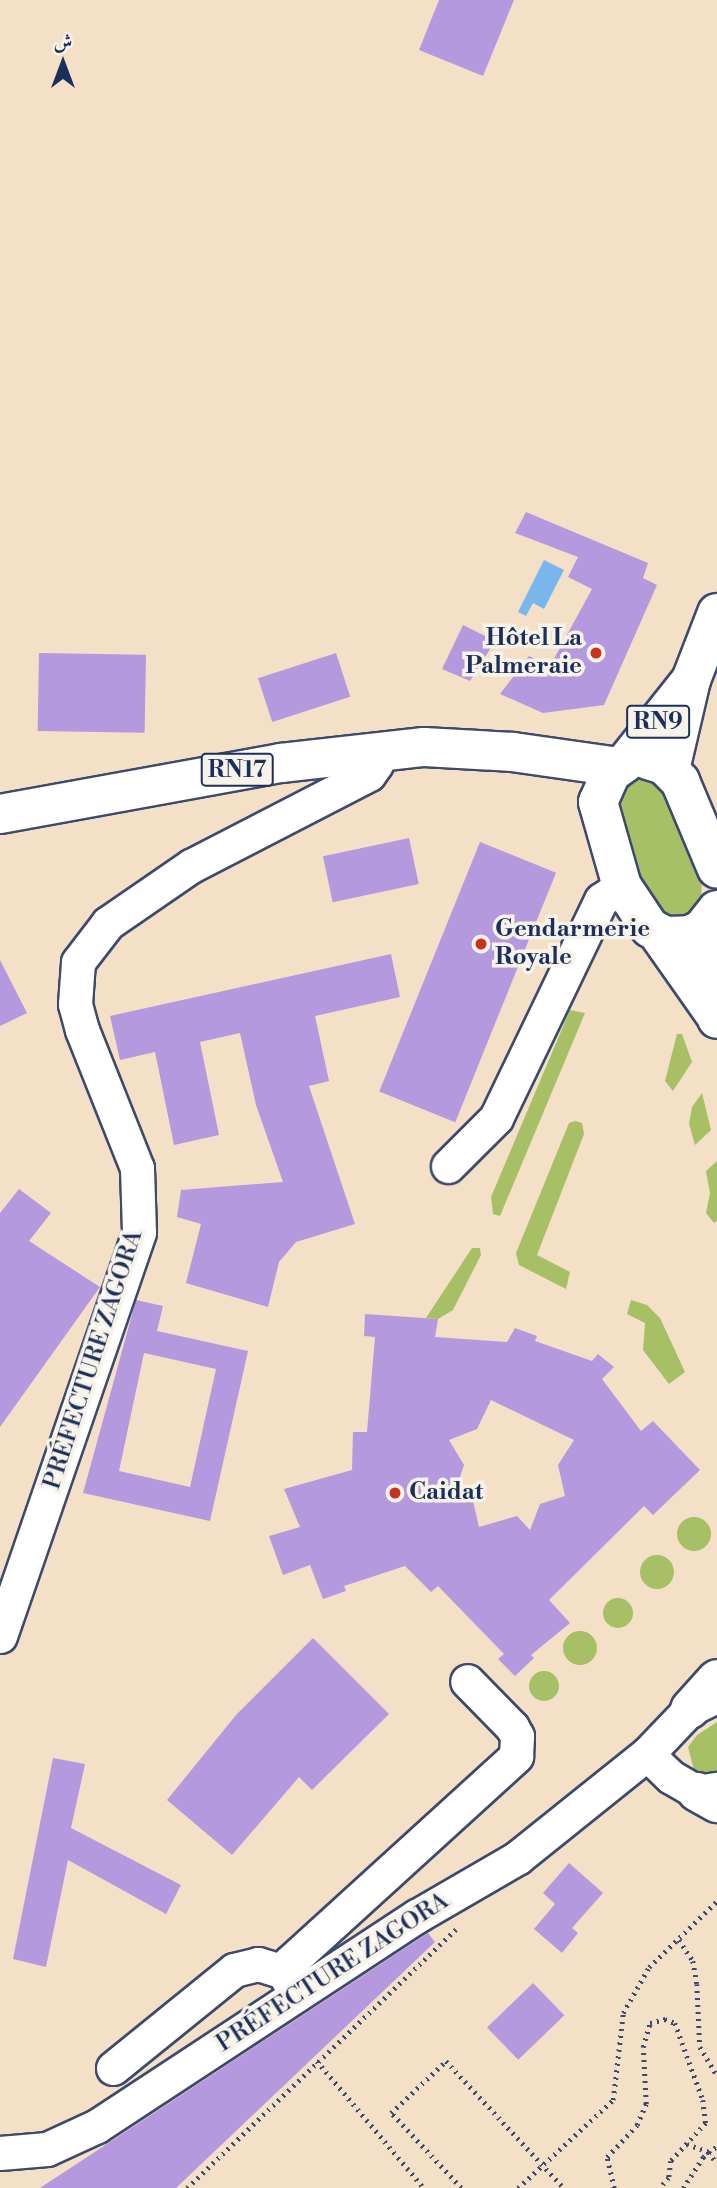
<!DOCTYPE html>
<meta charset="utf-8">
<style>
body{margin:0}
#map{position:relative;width:717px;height:2188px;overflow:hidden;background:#f4e0c6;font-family:"Libre Bodoni",Amiri,serif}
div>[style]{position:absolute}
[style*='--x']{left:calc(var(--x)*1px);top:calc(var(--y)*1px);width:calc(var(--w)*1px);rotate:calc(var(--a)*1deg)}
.green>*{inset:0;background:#a7c066}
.round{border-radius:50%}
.water>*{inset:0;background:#78b6eb}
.building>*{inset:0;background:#b499df;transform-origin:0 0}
.path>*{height:4.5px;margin-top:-2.25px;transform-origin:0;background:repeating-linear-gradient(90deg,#3c4a6e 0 2px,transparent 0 7px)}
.roads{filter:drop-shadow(2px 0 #3c4a6e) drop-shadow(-2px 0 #3c4a6e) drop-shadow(0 2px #3c4a6e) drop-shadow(0 -2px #3c4a6e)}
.minor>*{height:33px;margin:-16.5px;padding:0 16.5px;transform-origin:16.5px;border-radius:16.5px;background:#fff}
.major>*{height:38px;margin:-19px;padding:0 19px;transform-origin:19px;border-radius:19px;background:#fff}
.dots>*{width:19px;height:19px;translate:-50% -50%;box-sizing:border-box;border:4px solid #f7f3e8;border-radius:50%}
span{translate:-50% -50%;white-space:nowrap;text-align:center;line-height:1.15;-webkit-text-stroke:7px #f7f3e8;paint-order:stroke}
.shield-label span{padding:2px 5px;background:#f7f3e8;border:2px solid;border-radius:5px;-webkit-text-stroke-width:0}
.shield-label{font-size:23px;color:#1b2f5e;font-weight:700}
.poi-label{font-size:24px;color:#1b2f5e;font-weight:700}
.right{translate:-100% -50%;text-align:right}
.left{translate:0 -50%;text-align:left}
.street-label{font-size:24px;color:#1b2f5e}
.north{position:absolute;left:28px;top:28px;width:70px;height:70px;-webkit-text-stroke:5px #f7f3e8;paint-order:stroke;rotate:0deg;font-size:19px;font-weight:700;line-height:28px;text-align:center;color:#1b2f5e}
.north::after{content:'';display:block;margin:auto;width:24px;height:32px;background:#1b2f5e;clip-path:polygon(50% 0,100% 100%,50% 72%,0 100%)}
</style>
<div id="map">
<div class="green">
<div style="clip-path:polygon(639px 773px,662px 785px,702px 878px,701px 902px,682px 918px,665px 916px,644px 895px,619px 833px,618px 786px)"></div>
<div style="clip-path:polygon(570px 1010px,585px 1013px,500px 1216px,493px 1214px,491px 1197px)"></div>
<div style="clip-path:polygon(677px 1034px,682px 1034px,692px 1062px,673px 1091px,665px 1081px)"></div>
<div style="clip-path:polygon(702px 1093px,711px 1130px,695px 1145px,689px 1124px,692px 1107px)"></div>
<div style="clip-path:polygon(575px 1121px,582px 1123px,584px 1134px,537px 1255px,570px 1272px,566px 1289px,519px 1265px,516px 1253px,569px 1123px)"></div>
<div style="clip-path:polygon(717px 1161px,717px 1221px,714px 1223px,706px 1213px,710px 1193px,706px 1171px)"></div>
<div style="clip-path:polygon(472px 1248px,480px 1248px,481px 1255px,453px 1310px,438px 1319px,426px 1318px)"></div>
<div style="clip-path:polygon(631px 1300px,647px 1305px,660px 1318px,685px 1372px,669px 1384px,643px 1350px,645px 1323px,627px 1314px)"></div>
<div class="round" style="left:677px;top:1517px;width:34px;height:34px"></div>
<div class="round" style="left:640px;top:1555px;width:34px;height:34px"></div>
<div class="round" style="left:603px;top:1598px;width:30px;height:30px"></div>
<div class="round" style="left:563px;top:1631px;width:34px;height:34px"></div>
<div class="round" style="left:529px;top:1671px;width:30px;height:30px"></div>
<div style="clip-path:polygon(717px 1722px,717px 1774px,707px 1776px,694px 1770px,688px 1747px,697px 1735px)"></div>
</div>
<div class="water">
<div style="clip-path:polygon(544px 560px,564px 570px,544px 609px,533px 603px,526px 616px,518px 612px)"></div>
</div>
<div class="building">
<div style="clip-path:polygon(439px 0,514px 0,483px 76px,419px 50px)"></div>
<div style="clip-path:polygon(526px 512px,648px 563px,643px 578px,657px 585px,604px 705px,543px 713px,500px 694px,529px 656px,550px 666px,592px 589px,568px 577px,578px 557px,515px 533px)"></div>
<div style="clip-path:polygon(463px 625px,495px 641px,470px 681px,442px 669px)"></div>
<div style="left:39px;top:653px;width:107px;height:78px;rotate:1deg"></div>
<div style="left:336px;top:653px;width:46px;height:82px;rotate:72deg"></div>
<div style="left:409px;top:838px;width:47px;height:88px;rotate:78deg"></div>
<div style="left:480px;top:842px;width:82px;height:269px;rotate:22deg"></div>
<div style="clip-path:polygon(391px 954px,400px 997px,315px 1016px,329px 1081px,309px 1086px,355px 1224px,296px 1242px,279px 1262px,268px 1307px,186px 1283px,201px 1224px,177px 1217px,181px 1190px,283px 1182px,256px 1105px,240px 1033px,200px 1042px,219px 1135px,174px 1145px,155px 1052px,120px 1060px,110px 1016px)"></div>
<div style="clip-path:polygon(0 960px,27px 1013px,0 1026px)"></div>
<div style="clip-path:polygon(19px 1189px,51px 1213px,29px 1241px,100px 1287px,0 1427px,0 1213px)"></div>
<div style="clip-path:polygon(evenodd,136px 1300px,163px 1306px,157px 1331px,248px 1351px,210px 1521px,83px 1493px,136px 1300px,144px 1353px,216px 1369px,190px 1487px,119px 1471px,144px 1353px)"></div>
<div style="clip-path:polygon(evenodd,365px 1314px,438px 1319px,435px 1337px,507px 1342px,515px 1328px,537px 1336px,535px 1341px,592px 1361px,598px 1354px,614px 1367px,602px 1379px,641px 1431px,653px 1421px,700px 1470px,653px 1515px,644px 1506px,549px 1600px,570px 1623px,531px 1655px,534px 1658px,515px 1676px,498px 1659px,504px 1654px,438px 1586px,431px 1592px,405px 1566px,344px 1586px,346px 1591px,323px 1599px,310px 1565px,283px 1575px,269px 1536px,300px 1527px,284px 1489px,352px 1470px,353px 1432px,367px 1432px,375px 1337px,364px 1336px,365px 1314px,491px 1400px,574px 1440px,558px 1465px,565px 1496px,540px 1504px,530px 1530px,517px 1516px,479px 1527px,473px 1501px,456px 1489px,464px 1465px,449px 1440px,477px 1429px,491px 1400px)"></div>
<div style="clip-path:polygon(313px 1638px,389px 1714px,312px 1790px,299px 1777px,232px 1855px,167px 1800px,236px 1715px)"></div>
<div style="clip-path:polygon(53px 1758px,85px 1764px,71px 1828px,181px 1885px,166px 1914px,68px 1860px,46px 1967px,13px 1959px)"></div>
<div style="clip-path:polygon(569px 1863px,603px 1893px,572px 1928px,578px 1933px,562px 1953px,534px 1929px,555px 1904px,543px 1893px)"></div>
<div style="clip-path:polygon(428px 1933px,435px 1942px,176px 2188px,40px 2188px)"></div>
<div style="left:533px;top:1983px;width:45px;height:64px;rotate:46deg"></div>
</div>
<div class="path">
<div style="--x:679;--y:1940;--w:25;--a:56"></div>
<div style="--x:693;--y:1961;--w:23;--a:80"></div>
<div style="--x:697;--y:1984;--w:63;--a:87.3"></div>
<div style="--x:700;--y:2047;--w:33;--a:59"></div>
<div style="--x:317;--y:2061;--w:166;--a:49.9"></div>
<div style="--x:687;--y:2144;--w:23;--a:20"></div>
<div style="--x:709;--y:2152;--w:14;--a:56"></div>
<div style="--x:187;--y:2188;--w:373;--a:-43.9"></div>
<div style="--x:461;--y:2188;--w:103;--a:-133"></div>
<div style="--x:391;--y:2113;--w:76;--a:-43.4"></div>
<div style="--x:446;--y:2061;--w:173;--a:47.1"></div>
<div style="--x:518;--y:2188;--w:129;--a:-42.8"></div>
<div style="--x:613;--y:2100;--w:88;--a:-83.4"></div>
<div style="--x:623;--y:2013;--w:53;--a:-60.5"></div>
<div style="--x:649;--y:1967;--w:95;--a:-44.1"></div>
<div style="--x:614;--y:2188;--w:32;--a:-103"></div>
<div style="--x:607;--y:2157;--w:44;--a:-46.8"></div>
<div style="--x:637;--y:2125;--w:23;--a:-67"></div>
<div style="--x:646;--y:2104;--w:57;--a:-93"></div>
<div style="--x:643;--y:2047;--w:25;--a:-74"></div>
<div style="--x:650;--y:2023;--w:16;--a:-15"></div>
<div style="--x:665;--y:2019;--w:11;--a:22"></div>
<div style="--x:675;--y:2023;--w:82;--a:70"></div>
<div style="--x:703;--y:2100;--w:23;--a:83"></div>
<div style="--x:706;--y:2123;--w:52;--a:132.6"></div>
<div style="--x:671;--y:2161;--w:17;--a:97"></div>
<div style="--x:669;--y:2178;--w:13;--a:132"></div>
<div style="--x:683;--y:2188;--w:37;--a:-57"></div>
<div style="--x:703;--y:2157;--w:18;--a:-38"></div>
</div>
<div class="roads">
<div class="minor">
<div style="--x:448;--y:1166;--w:68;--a:-45"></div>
<div style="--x:496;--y:1118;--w:242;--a:-64.3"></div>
<div style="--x:601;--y:900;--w:25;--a:-34"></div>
<div style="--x:0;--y:1636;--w:427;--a:-71"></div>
<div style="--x:139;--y:1232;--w:64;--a:-91.8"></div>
<div style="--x:137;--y:1168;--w:149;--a:-111.7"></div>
<div style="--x:82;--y:1030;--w:27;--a:-105"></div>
<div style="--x:75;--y:1004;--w:42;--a:-85.9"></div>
<div style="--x:78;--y:962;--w:49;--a:-52.4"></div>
<div style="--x:108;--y:923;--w:101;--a:-34.5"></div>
<div style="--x:191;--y:866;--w:200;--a:-27.3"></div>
<div style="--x:369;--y:774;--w:12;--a:-55"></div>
<div style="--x:376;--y:764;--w:14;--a:-82"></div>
<div style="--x:647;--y:1754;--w:33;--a:44"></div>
<div style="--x:671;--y:1777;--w:30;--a:30"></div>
<div style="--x:697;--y:1792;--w:20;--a:-9"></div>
<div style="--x:296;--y:1995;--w:26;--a:-118"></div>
<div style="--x:284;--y:1972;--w:12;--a:-59"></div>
<div style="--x:290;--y:1962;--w:306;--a:-42.3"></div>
<div style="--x:516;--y:1756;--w:20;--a:-87"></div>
<div style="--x:517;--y:1736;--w:10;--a:-119"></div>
<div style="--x:512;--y:1727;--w:64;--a:-134.4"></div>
<div style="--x:113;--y:2068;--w:156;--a:-39"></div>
<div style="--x:234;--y:1970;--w:25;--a:-14"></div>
<div style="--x:258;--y:1964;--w:27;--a:17"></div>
<div style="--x:0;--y:2153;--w:47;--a:-4.9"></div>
<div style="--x:47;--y:2149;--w:55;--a:-24.7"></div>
<div style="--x:97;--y:2126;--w:383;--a:-33.3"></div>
<div style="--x:417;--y:1916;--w:116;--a:-30.1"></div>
<div style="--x:517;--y:1858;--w:166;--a:-38.7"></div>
<div style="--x:647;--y:1754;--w:62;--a:-46.3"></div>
<div style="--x:690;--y:1709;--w:25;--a:-26"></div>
</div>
<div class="major">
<div style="--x:691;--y:680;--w:106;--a:128.5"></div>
<div style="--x:625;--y:763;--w:17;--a:144"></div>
<div style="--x:611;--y:773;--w:32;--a:114"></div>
<div style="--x:598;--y:802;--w:87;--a:74.1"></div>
<div style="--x:622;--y:886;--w:50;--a:56.3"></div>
<div style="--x:650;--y:928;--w:18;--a:27"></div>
<div style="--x:666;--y:936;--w:24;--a:-2"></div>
<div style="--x:690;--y:935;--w:13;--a:-27"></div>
<div style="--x:702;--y:929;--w:24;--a:-52"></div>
<div style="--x:648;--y:760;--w:17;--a:17"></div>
<div style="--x:664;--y:765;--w:23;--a:45"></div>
<div style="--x:680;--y:781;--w:95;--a:67.2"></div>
<div style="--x:670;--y:770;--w:92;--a:-76.9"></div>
<div style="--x:691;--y:680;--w:72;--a:-68.8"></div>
<div style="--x:0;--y:814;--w:286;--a:-10.3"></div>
<div style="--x:281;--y:763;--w:144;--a:-6.4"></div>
<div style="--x:424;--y:747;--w:89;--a:3.2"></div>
<div style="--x:513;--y:752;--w:106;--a:8.1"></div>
<div style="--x:712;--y:920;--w:99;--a:87.1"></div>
<div style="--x:657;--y:932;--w:103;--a:54.9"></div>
<div style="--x:690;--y:1709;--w:40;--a:-48"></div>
<div style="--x:697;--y:1792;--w:23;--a:29"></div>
</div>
</div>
<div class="dots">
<div style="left:596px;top:653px;background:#c8321e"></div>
<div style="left:481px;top:944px;background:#c8321e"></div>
<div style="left:395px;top:1493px;background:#c8321e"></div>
</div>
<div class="shield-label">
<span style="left:658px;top:722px">RN9</span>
<span style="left:237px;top:770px">RN17</span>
</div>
<div class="poi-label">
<span class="right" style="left:582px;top:653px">Hôtel La<br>Palmeraie</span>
<span class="left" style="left:495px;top:944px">Gendarmerie<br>Royale</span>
<span class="left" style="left:409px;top:1493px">Caidat</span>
</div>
<div class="street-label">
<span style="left:94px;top:1360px;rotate:-72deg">PRÉFECTURE ZAGORA</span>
<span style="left:333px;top:1973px;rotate:-33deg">PRÉFECTURE ZAGORA</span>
</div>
<div class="north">ش</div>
</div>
